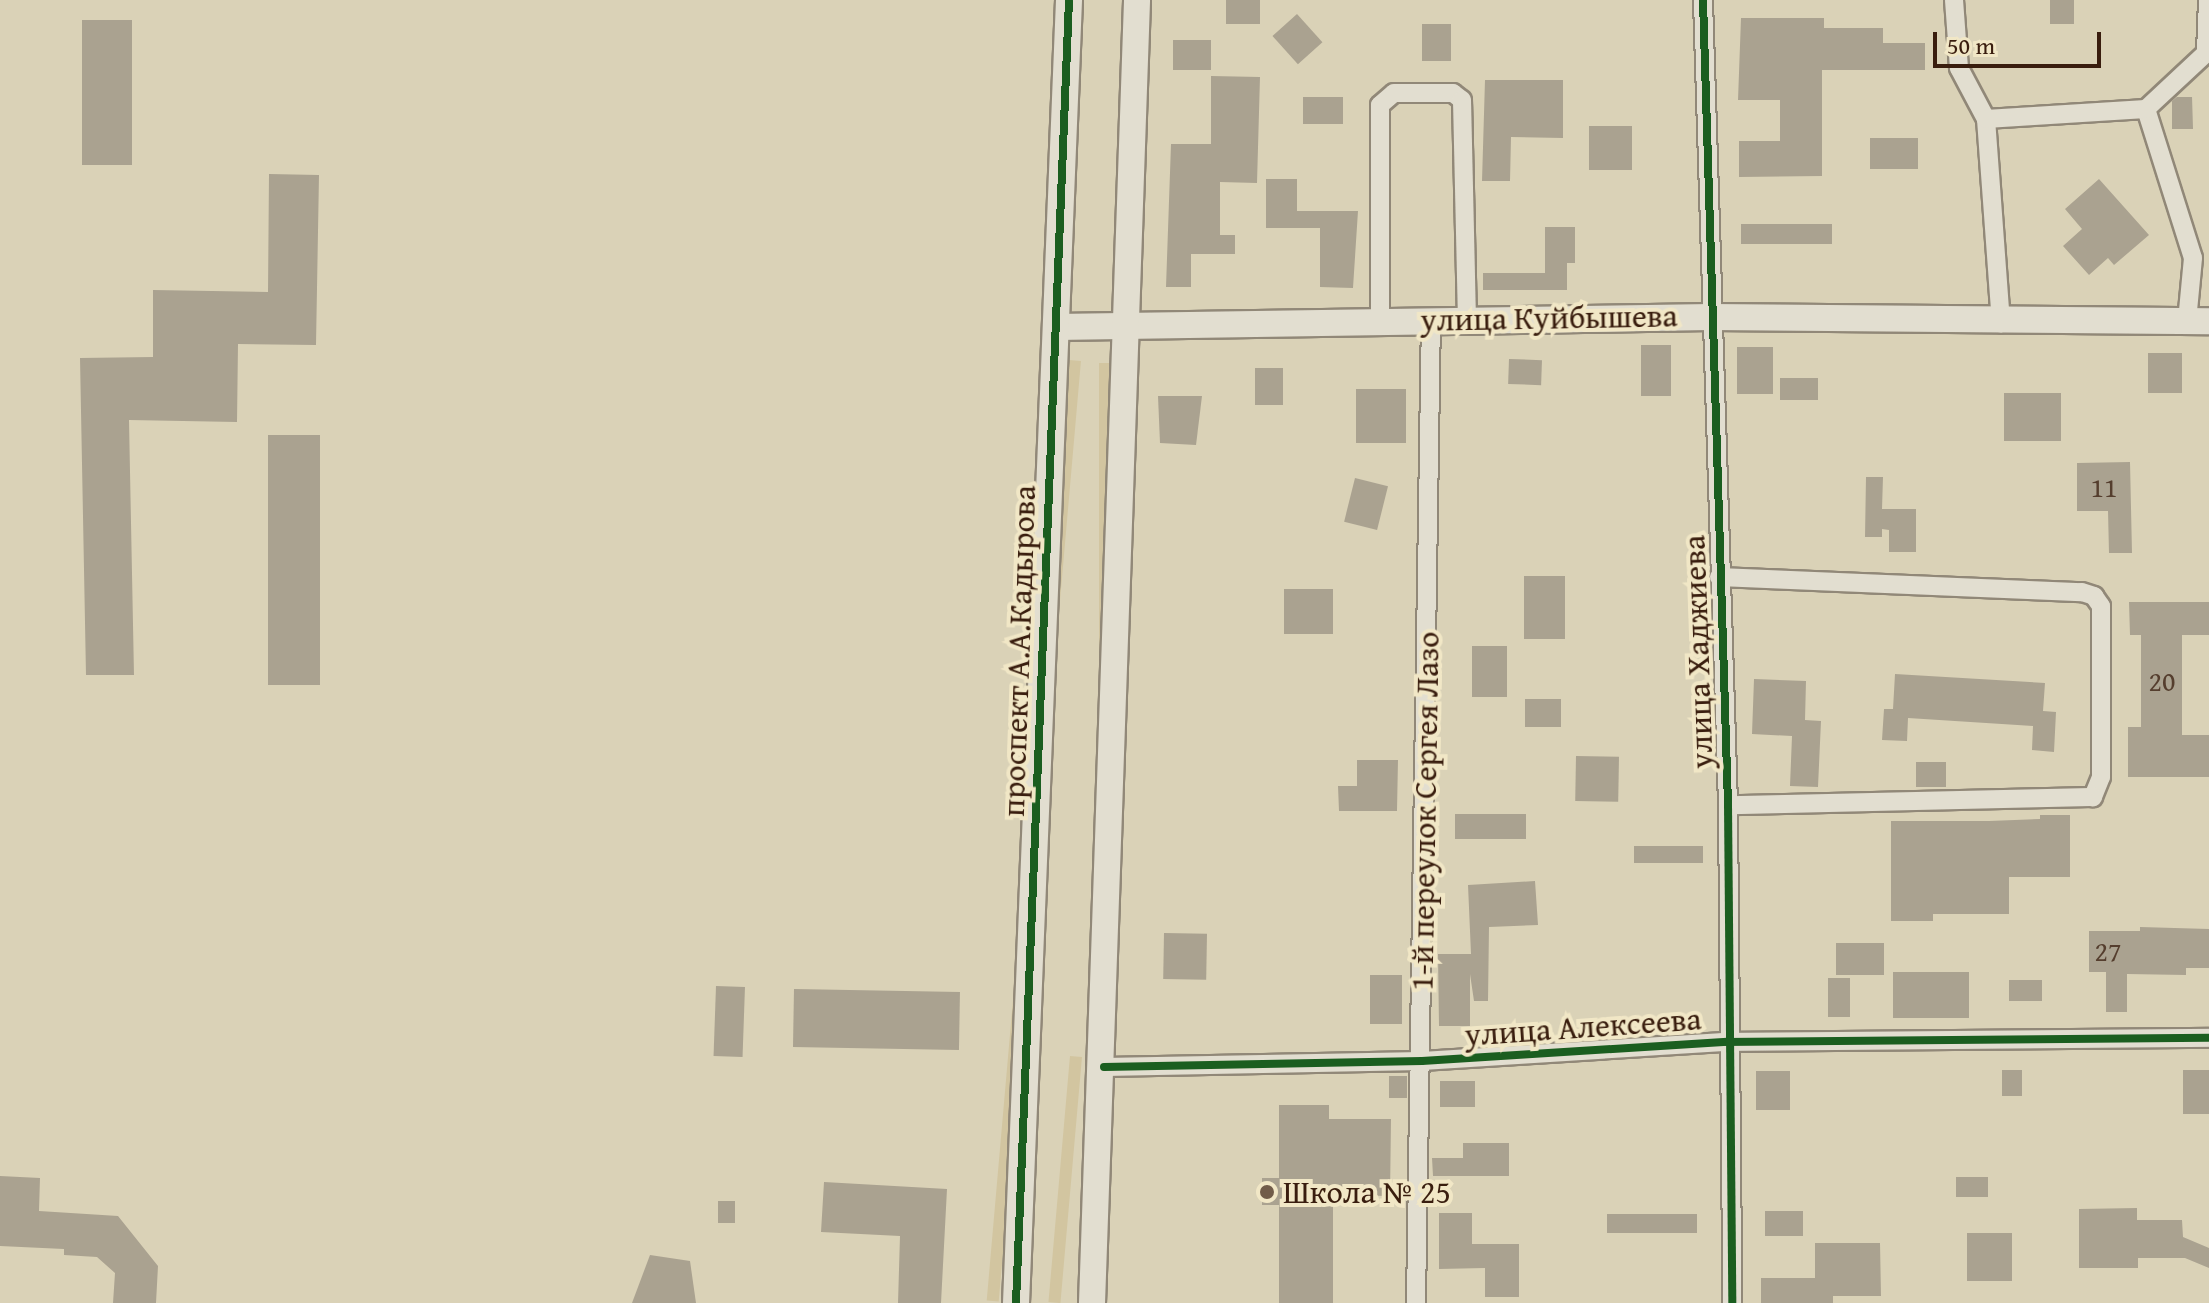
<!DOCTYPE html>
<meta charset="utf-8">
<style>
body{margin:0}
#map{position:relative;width:2209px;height:1303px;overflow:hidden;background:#dad2b7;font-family:"Gentium Book Plus",serif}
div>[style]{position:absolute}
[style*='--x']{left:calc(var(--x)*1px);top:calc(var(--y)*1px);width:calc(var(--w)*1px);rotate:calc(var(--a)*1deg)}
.green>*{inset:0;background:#d2c5a0;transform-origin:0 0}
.building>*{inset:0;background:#aaa290;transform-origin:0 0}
.roads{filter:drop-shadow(2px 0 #918878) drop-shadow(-2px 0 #918878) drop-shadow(0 2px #918878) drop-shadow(0 -2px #918878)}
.street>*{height:18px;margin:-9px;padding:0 9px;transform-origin:9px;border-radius:9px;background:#e2ded0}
.secondary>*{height:26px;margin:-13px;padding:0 13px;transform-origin:13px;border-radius:13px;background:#e2ded0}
.cycleway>*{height:8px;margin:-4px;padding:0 4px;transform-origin:4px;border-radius:4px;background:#1b5e20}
.dots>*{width:22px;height:22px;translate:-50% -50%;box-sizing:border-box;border:4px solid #f1e7c6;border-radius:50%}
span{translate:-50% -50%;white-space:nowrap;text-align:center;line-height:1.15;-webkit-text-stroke:8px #f1e7c6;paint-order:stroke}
.number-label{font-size:28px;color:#553e2e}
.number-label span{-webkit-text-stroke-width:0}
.street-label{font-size:32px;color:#391d0e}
.poi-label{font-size:32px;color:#391d0e}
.left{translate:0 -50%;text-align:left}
.scale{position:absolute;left:1933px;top:32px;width:168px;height:36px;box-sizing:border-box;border:4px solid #391d0e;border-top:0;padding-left:10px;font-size:24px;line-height:28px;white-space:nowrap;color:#391d0e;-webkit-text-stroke:6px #f1e7c6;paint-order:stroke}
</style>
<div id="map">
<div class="green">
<div style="left:1069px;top:360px;width:12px;height:944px;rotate:5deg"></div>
<div style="left:1099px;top:363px;width:10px;height:676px"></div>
<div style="left:1070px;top:1056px;width:12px;height:247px;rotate:5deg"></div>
</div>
<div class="building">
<div style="left:1226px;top:0;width:34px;height:24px"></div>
<div style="left:2050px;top:0;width:24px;height:24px"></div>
<div style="left:1297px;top:14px;width:38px;height:33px;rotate:48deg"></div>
<div style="clip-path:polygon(1741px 18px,1824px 18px,1824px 28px,1883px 28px,1883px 43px,1925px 43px,1925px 70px,1822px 70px,1822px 176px,1739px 177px,1739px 141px,1780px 141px,1780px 100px,1738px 100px)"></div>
<div style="left:82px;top:20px;width:50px;height:145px"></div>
<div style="left:1422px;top:24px;width:29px;height:37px"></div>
<div style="left:1173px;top:40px;width:38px;height:30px"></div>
<div style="clip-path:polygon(1211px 76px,1260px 77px,1257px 183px,1220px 182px,1220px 235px,1235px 235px,1235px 254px,1191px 254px,1191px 287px,1166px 287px,1171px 144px,1211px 144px)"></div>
<div style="clip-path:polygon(1485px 80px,1563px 80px,1563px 138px,1511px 137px,1510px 181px,1482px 181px)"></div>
<div style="left:1303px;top:97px;width:40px;height:27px"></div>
<div style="clip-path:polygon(2177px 97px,2192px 97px,2193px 129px,2172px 129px,2172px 101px)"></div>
<div style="left:1589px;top:126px;width:43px;height:44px"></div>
<div style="left:1918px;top:138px;width:31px;height:48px;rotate:90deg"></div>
<div style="clip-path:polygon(269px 174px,319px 175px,316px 345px,238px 344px,237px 422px,129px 420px,134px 675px,86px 675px,80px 358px,153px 357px,153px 290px,268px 292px)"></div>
<div style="clip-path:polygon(1266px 179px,1297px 179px,1297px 211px,1358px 211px,1353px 288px,1320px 287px,1320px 228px,1266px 228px)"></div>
<div style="clip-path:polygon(2099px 179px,2149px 235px,2114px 265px,2108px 258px,2089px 275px,2063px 246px,2082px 229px,2065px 209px)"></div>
<div style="left:1741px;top:224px;width:91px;height:20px"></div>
<div style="clip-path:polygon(1545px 227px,1575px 227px,1575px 263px,1567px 263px,1567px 290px,1483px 290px,1483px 273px,1545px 273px)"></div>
<div style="left:1641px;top:345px;width:30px;height:51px"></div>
<div style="left:1737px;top:347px;width:36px;height:47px"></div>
<div style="left:2148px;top:353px;width:34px;height:40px"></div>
<div style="left:1509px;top:359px;width:33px;height:25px;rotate:2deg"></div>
<div style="left:1255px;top:368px;width:28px;height:37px"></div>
<div style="left:1780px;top:378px;width:38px;height:22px"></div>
<div style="left:1356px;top:389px;width:50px;height:54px"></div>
<div style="left:2004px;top:393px;width:57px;height:48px"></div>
<div style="clip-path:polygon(1158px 396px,1202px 396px,1196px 445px,1160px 443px)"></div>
<div style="left:320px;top:435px;width:250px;height:52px;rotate:90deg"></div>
<div style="clip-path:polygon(2130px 462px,2132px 553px,2109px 553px,2108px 511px,2077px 511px,2077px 463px)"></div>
<div style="clip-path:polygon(1866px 477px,1883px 477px,1882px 509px,1916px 509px,1916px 552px,1889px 552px,1889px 530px,1882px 529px,1882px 537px,1865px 537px)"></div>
<div style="left:1355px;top:478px;width:34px;height:45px;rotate:14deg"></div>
<div style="left:1524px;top:576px;width:41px;height:63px"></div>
<div style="left:1284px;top:589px;width:49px;height:45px"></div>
<div style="clip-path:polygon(2129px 602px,2209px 602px,2209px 635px,2182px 635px,2182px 735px,2209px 735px,2209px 777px,2128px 777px,2128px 727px,2141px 727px,2141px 635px,2130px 635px)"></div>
<div style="left:1472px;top:646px;width:35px;height:51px"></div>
<div style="clip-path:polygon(1895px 674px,2045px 683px,2043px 711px,2056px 712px,2054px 752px,2032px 750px,2033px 726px,1908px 718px,1907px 741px,1882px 740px,1884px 709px,1893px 709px)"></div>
<div style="clip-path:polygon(1754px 679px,1806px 681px,1805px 720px,1821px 721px,1818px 787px,1790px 786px,1792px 736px,1752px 734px)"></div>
<div style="left:1525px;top:699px;width:36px;height:28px"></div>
<div style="left:1576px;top:756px;width:43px;height:45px;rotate:1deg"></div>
<div style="clip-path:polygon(1357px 760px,1398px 760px,1397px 811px,1339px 811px,1338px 786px,1357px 786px)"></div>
<div style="left:1916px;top:762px;width:30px;height:25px"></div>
<div style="left:1455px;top:814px;width:71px;height:25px"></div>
<div style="clip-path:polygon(2040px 815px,2070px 815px,2070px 877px,2009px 877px,2009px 914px,1933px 914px,1933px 921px,1891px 921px,1891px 821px,1989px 821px,2040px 819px)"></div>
<div style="left:1634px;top:846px;width:69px;height:17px"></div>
<div style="clip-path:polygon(1535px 881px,1538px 925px,1489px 927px,1488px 1001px,1474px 1001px,1470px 974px,1470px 1026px,1439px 1026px,1438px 954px,1471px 954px,1468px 885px)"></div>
<div style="clip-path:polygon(2140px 927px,2209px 929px,2209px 968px,2186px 968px,2186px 975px,2127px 974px,2127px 1012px,2106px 1012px,2106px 972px,2089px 972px,2089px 931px,2140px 931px)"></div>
<div style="left:1164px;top:933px;width:43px;height:46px;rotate:1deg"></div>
<div style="left:1836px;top:943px;width:48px;height:32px"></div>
<div style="left:1969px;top:972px;width:46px;height:76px;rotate:90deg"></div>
<div style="left:1370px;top:975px;width:32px;height:49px"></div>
<div style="left:1828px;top:978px;width:22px;height:39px"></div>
<div style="left:2009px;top:980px;width:33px;height:21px"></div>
<div style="left:716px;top:986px;width:29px;height:70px;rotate:2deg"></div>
<div style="left:794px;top:989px;width:166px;height:58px;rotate:1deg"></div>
<div style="left:2002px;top:1070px;width:20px;height:26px"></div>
<div style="left:2183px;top:1070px;width:26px;height:44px"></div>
<div style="left:1756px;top:1071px;width:34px;height:39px"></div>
<div style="left:1389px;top:1076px;width:18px;height:22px"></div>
<div style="left:1440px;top:1081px;width:35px;height:26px"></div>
<div style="clip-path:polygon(1279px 1105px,1329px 1105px,1329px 1119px,1391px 1119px,1390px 1196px,1333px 1195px,1333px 1303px,1279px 1303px,1279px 1205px,1262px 1205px,1262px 1178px,1279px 1178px)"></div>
<div style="clip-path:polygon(1463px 1143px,1509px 1143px,1509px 1176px,1433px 1176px,1432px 1158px,1463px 1158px)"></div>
<div style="clip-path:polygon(0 1176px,40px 1178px,39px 1211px,118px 1216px,158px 1266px,156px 1303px,113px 1303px,115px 1273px,97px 1257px,64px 1255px,64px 1249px,0 1246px)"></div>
<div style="left:1956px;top:1177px;width:32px;height:20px"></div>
<div style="clip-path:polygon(824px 1182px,947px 1189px,941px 1303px,898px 1303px,900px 1236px,821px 1232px)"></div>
<div style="left:718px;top:1201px;width:17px;height:22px"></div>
<div style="clip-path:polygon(2137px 1208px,2137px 1220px,2182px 1220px,2183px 1237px,2209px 1248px,2209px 1268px,2185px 1258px,2138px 1258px,2138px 1268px,2079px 1268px,2079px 1209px)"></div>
<div style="left:1765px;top:1211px;width:38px;height:25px"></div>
<div style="clip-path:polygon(1439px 1213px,1472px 1213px,1472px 1244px,1519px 1244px,1519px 1297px,1485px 1297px,1485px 1268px,1439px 1269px)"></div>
<div style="left:1607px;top:1214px;width:90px;height:19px"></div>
<div style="left:2012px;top:1233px;width:48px;height:45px;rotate:90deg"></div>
<div style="clip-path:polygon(1815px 1243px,1880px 1243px,1881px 1296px,1833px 1296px,1833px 1303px,1761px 1303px,1761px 1278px,1815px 1278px)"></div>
<div style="clip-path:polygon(650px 1255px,690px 1261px,696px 1303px,632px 1303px)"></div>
</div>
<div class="roads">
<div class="street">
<div style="--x:1703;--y:0;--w:805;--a:88.22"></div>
<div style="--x:1728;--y:805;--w:498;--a:89.5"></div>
<div style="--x:1954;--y:0;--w:68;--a:85.8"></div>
<div style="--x:1959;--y:68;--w:58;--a:62.1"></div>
<div style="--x:1986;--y:119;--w:205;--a:85.8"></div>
<div style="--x:2146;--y:109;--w:156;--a:72.5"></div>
<div style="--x:2193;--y:258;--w:63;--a:95.4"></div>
<div style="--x:1986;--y:119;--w:160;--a:-3.6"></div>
<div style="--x:2146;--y:109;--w:82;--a:-43"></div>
<div style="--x:2206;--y:53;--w:53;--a:-87.8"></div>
<div style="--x:1380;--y:320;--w:215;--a:-90"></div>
<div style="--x:1380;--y:105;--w:18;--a:-41"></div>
<div style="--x:1394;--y:93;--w:59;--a:0"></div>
<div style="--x:1453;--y:93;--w:11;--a:38"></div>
<div style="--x:1462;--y:100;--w:218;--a:88.7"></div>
<div style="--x:1719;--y:577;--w:363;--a:2.4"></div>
<div style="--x:2082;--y:592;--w:13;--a:18"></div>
<div style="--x:2094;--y:596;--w:12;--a:55"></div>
<div style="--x:2101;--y:606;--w:171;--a:90"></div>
<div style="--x:2101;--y:777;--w:22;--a:112"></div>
<div style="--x:2093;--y:797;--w:365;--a:178.7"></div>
<div style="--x:1104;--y:1067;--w:318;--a:-1.1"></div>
<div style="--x:1422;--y:1061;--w:306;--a:-3.6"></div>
<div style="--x:1727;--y:1042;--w:482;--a:-0.5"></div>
<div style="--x:1416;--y:1303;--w:984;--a:-89.13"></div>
</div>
<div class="secondary">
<div style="--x:1056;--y:327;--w:655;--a:-0.87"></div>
<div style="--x:1711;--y:317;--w:498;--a:0.5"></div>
<div style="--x:1016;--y:1303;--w:1304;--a:-87.67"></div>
<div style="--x:1092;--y:1303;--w:1304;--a:-88.02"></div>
</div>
</div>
<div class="cycleway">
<div style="--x:1703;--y:0;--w:805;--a:88.22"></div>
<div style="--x:1728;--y:805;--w:498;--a:89.5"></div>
<div style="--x:1104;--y:1067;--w:318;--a:-1.1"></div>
<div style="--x:1422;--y:1061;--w:306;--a:-3.6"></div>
<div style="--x:1727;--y:1042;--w:482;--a:-0.5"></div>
<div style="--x:1016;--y:1303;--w:1304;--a:-87.67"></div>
</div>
<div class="dots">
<div style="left:1267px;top:1192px;background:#715c49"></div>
</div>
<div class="number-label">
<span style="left:2104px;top:487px">11</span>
<span style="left:2162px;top:681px">20</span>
<span style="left:2108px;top:951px">27</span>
</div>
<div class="street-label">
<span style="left:1549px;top:318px;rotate:-1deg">улица Куйбышева</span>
<span style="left:1019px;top:651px;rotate:-88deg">проспект А.А.Кадырова</span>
<span style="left:1698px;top:652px;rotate:-92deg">улица Хаджиева</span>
<span style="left:1425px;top:811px;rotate:-89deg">1-й переулок Сергея Лазо</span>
<span style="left:1583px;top:1027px;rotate:-4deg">улица Алексеева</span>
</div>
<div class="poi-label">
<span class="left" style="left:1283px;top:1192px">Школа № 25</span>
</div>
<div class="scale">50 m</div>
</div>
